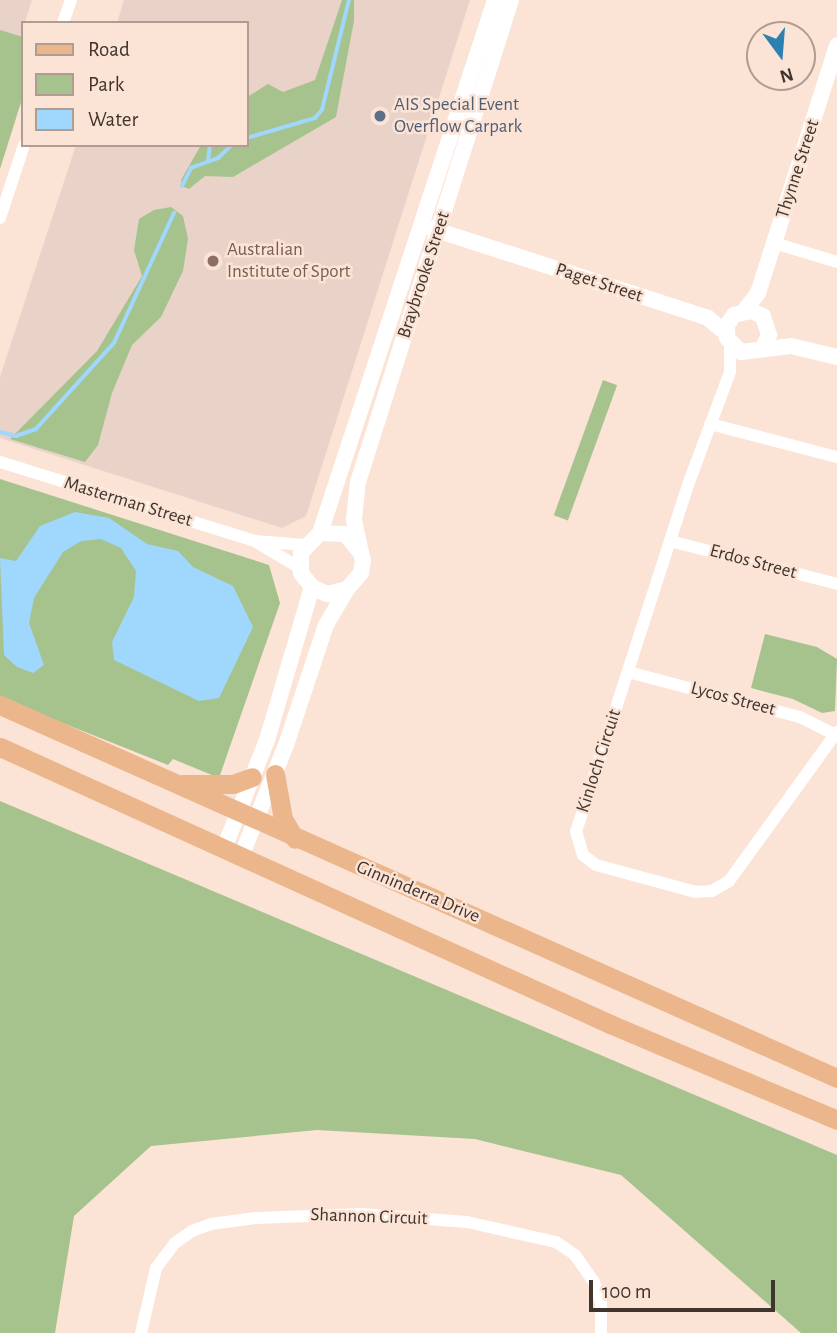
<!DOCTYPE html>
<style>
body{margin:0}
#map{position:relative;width:837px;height:1333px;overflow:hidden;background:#fbe3d5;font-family:"Alegreya Sans",sans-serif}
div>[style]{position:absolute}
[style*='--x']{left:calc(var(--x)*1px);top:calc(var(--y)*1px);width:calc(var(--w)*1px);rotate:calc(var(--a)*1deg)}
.education>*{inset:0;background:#e9d2c8}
.green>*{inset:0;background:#a7c38d;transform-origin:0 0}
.water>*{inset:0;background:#9fd7fd}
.stream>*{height:3.5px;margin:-1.75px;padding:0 1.75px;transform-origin:1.75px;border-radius:1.75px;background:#9fd7fd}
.minor>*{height:12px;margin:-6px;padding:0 6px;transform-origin:6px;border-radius:6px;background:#fff}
.tertiary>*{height:16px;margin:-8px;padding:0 8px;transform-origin:8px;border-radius:8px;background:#fff}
.primary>*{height:19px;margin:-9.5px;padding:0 9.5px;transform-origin:9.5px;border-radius:9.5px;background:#ebb68b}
.dots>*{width:19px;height:19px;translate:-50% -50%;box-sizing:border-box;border:4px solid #fbe3d5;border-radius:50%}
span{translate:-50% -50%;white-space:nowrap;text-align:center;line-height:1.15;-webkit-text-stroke:5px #fbe3d5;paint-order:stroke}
.service-label{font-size:19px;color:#4e5e75}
.left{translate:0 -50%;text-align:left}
.street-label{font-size:19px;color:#40342d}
.education-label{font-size:19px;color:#785e54}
.legend{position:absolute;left:21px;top:21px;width:228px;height:126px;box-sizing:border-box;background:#fbe3d5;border:2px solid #b09d92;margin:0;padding:9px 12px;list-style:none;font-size:21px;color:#40342d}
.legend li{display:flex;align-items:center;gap:14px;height:35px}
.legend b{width:35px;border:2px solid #b09d92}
.north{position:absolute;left:746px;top:21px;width:70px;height:70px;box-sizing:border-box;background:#fbe3d5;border:2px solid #b09d92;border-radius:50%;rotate:164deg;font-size:19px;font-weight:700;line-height:28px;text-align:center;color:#40342d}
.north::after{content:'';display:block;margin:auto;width:24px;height:32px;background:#2d81b1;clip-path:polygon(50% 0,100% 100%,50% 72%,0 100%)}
.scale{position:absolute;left:589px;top:1280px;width:186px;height:32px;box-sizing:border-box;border:4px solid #40342d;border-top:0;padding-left:9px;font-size:21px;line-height:24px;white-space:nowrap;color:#40342d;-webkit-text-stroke:5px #fbe3d5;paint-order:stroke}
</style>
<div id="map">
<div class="education">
<div style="clip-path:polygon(0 0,32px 0,0 101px)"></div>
<div style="clip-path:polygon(124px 0,470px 0,306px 516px,282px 528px,0 438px,0 377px,76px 145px,247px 145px,247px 23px,117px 23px)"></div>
</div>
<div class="green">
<div style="clip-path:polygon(342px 0,354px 0,354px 21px,336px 117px,233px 177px,205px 176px,189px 189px,182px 186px,181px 180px,201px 145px,247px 145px,247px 97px,268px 84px,283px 92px,315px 80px)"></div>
<div style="clip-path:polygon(0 30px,23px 37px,23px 96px,0 169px)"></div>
<div style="clip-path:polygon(171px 207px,183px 216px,188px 239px,183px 271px,161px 317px,132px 345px,112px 393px,98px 445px,85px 462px,10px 439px,97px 351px,142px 276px,134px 250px,139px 219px,154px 210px)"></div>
<div style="left:603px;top:380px;width:15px;height:144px;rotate:20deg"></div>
<div style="clip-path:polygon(0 479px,269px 565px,280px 603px,219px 778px,173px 759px,168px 765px,0 698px)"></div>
<div style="clip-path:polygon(765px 634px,817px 647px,837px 659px,835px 711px,822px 713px,793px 699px,751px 688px)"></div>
<div style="clip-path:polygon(0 801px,837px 1155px,837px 1333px,801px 1333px,621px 1175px,475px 1139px,317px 1130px,151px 1146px,74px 1216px,55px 1333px,0 1333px)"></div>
</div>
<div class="water">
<div style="clip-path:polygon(75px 512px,109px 518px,147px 544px,178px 551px,193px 567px,233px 586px,253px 627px,219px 698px,199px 701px,114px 660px,112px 642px,134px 597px,136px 571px,121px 548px,101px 539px,81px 541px,63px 552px,34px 598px,29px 623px,44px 665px,33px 673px,17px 667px,4px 655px,0 558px,16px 561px,40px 526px)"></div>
</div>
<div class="stream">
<div style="--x:247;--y:138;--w:71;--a:-16.4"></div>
<div style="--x:315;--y:118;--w:11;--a:-49"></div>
<div style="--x:322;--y:110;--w:113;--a:-76.2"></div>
<div style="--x:208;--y:161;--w:16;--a:-83"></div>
<div style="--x:182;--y:186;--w:20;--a:-63"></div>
<div style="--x:191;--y:168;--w:29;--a:-20"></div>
<div style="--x:218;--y:158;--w:19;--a:-43"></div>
<div style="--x:0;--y:432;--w:16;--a:14"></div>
<div style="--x:16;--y:436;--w:21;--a:-19"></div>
<div style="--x:36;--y:429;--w:116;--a:-47.8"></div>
<div style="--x:114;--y:343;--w:143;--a:-65.2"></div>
</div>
<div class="minor">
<div style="--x:63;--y:23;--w:24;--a:-71"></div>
<div style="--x:0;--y:218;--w:77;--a:-71.8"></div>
<div style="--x:774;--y:243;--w:66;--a:16.8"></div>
<div style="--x:730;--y:345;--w:27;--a:90"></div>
<div style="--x:730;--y:372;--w:121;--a:110.4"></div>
<div style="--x:688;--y:485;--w:364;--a:107.9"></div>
<div style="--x:576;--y:831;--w:25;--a:74"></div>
<div style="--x:583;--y:855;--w:16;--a:38"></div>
<div style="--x:596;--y:865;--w:104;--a:15.1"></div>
<div style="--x:696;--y:892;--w:16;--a:-4"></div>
<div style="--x:712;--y:891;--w:20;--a:-30"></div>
<div style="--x:729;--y:881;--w:184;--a:-54.1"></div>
<div style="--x:710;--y:424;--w:131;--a:14.6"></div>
<div style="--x:0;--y:462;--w:267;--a:17.2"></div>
<div style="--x:255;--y:541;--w:50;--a:4.6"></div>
<div style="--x:670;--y:541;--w:172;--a:14.4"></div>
<div style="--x:258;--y:543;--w:49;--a:30.8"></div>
<div style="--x:628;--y:672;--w:178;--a:14.7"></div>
<div style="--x:800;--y:717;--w:39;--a:27"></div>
<div style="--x:141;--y:1333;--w:67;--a:-77"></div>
<div style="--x:156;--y:1268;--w:31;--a:-53"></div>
<div style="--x:175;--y:1243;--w:21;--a:-35"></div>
<div style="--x:192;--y:1231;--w:20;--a:-20"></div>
<div style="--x:211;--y:1224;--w:45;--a:-7.6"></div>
<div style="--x:256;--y:1218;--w:106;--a:-2.2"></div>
<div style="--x:362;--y:1214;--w:105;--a:4.4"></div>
<div style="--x:467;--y:1222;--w:91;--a:12.7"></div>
<div style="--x:556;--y:1242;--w:23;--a:34"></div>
<div style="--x:575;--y:1255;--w:33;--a:55"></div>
<div style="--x:594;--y:1282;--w:22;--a:72"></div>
<div style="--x:601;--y:1303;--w:30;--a:90"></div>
</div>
<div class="tertiary">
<div style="--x:430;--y:228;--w:292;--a:17.9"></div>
<div style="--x:708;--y:318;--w:23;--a:40"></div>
<div style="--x:744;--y:311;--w:23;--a:-52"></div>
<div style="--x:758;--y:293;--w:260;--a:-72.3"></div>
<div style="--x:762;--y:349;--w:16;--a:-63"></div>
<div style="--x:769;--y:335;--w:20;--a:-108"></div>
<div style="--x:763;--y:316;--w:13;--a:-157"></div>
<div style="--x:751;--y:311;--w:17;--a:167"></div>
<div style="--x:734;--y:315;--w:12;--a:125"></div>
<div style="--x:727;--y:325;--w:13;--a:90"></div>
<div style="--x:727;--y:338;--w:20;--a:45"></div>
<div style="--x:741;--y:352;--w:50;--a:-6.8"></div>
<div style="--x:791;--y:346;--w:47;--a:13.4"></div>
<div style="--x:320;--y:533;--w:561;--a:-71.82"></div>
<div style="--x:361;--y:553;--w:25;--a:-130"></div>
<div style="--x:345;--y:534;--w:25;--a:-178"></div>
<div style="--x:320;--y:533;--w:28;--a:134"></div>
<div style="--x:301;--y:553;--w:20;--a:90"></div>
<div style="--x:301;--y:573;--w:18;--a:52"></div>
<div style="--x:312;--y:587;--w:17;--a:25"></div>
<div style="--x:327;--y:594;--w:21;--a:-14"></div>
<div style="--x:347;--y:589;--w:21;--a:-49"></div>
<div style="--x:361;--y:573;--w:12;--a:-81"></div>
<div style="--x:363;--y:561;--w:8;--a:-104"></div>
<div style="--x:361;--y:553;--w:35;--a:-102"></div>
<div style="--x:354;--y:519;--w:37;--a:-84"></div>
<div style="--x:358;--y:482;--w:506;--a:-72.39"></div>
<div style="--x:225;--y:846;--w:114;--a:-68.4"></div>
<div style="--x:267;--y:740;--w:159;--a:-73.6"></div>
<div style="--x:242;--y:854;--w:118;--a:-68"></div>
<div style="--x:286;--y:745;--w:126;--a:-71.6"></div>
<div style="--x:326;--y:625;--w:42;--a:-59.7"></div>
</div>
<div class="primary">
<div style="--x:0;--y:705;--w:916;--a:24.02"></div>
<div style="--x:0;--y:747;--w:670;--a:24.42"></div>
<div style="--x:610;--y:1024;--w:246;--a:22.9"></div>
<div style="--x:275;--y:774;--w:46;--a:79.9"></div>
<div style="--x:283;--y:819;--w:23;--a:59"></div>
<div style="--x:183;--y:784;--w:50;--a:0"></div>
<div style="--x:233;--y:784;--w:20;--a:-20"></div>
</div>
<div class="dots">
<div style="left:380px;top:116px;background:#5c6f8a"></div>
<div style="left:213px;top:261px;background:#8d6e63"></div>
</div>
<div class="service-label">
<span class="left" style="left:394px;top:116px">AIS Special Event<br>Overflow Carpark</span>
</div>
<div class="street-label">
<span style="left:798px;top:169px;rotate:-72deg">Thynne Street</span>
<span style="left:424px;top:275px;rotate:-72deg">Braybrooke Street</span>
<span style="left:599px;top:283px;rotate:18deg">Paget Street</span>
<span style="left:128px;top:502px;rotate:17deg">Masterman Street</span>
<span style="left:753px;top:562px;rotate:15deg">Erdos Street</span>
<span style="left:733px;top:699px;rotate:15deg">Lycos Street</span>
<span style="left:599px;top:761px;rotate:-72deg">Kinloch Circuit</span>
<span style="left:418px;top:892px;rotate:23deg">Ginninderra Drive</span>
<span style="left:369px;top:1217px;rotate:2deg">Shannon Circuit</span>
</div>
<div class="education-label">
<span class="left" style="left:227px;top:261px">Australian<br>Institute of Sport</span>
</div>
<ul class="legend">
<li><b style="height:9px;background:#ebb68b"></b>Road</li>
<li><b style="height:19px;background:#a7c38d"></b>Park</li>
<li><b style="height:19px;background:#9fd7fd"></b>Water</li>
</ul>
<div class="north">N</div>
<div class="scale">100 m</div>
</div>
